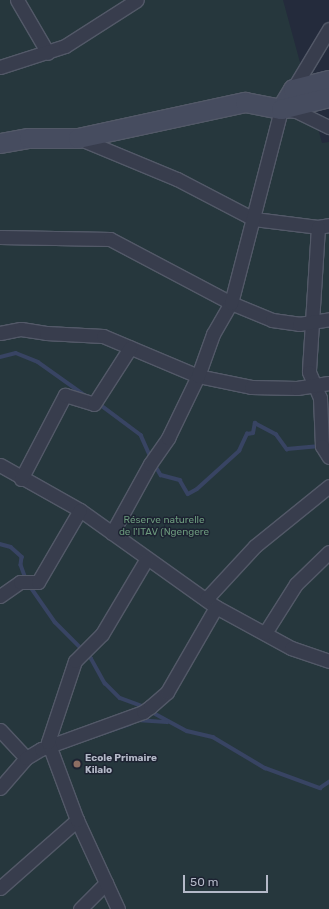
<!DOCTYPE html>
<meta charset="utf-8">
<style>
body{margin:0}
#map{position:relative;width:329px;height:909px;overflow:hidden;background:#242b3c;font-family:Rubik,sans-serif}
div>[style]{position:absolute}
[style*='--x']{left:calc(var(--x)*1px);top:calc(var(--y)*1px);width:calc(var(--w)*1px);rotate:calc(var(--a)*1deg)}
.green>*{inset:0;background:#26373d}
.stream>*{height:3.5px;margin:-1.75px;padding:0 1.75px;transform-origin:1.75px;border-radius:1.75px;background:#384463}
.roads{filter:drop-shadow(1px 0 #535968) drop-shadow(-1px 0 #535968) drop-shadow(0 1px #535968) drop-shadow(0 -1px #535968)}
.street>*{height:13px;margin:-6.5px;padding:0 6.5px;transform-origin:6.5px;border-radius:6.5px;background:#383d4d}
.secondary>*{height:19px;margin:-9.5px;padding:0 9.5px;transform-origin:9.5px;border-radius:9.5px;background:#464c5f}
.dots>*{width:11px;height:11px;translate:-50% -50%;box-sizing:border-box;border:2px solid #1d2332;border-radius:50%}
span{translate:-50% -50%;white-space:nowrap;text-align:center;line-height:1.15;-webkit-text-stroke:3px #1d2332;paint-order:stroke}
.park-label{font-size:10px;color:#6b987c}
.poi-label{font-size:10px;color:#b4b9c8;font-weight:700}
.left{translate:0 -50%;text-align:left}
.scale{position:absolute;left:183px;top:875px;width:85px;height:18px;box-sizing:border-box;border:2px solid #b4b9c8;border-top:0;padding-left:5px;font-size:12px;line-height:14px;white-space:nowrap;color:#b4b9c8;-webkit-text-stroke:3px #1d2332;paint-order:stroke}
</style>
<div id="map">
<div class="green">
<div style="clip-path:polygon(0 0,283px 0,322px 143px,329px 142px,329px 909px,0 909px)"></div>
</div>
<div class="stream">
<div style="--x:0;--y:357;--w:16;--a:-14"></div>
<div style="--x:16;--y:353;--w:24;--a:22"></div>
<div style="--x:38;--y:362;--w:59;--a:35.3"></div>
<div style="--x:98;--y:403;--w:54;--a:36.7"></div>
<div style="--x:141;--y:435;--w:24;--a:66"></div>
<div style="--x:154;--y:463;--w:14;--a:60"></div>
<div style="--x:161;--y:475;--w:20;--a:15"></div>
<div style="--x:180;--y:480;--w:16;--a:60"></div>
<div style="--x:188;--y:494;--w:10;--a:-29"></div>
<div style="--x:197;--y:489;--w:57;--a:-42.1"></div>
<div style="--x:239;--y:451;--w:19;--a:-65"></div>
<div style="--x:247;--y:434;--w:6;--a:-9"></div>
<div style="--x:253;--y:433;--w:10;--a:-79"></div>
<div style="--x:255;--y:423;--w:24;--a:28"></div>
<div style="--x:276;--y:434;--w:19;--a:54"></div>
<div style="--x:287;--y:449;--w:33;--a:-5"></div>
<div style="--x:0;--y:544;--w:11;--a:15"></div>
<div style="--x:11;--y:547;--w:15;--a:42"></div>
<div style="--x:22;--y:557;--w:8;--a:97"></div>
<div style="--x:21;--y:565;--w:15;--a:70"></div>
<div style="--x:30;--y:586;--w:44;--a:55.2"></div>
<div style="--x:55;--y:622;--w:51;--a:45"></div>
<div style="--x:91;--y:658;--w:29;--a:61"></div>
<div style="--x:105;--y:683;--w:21;--a:45"></div>
<div style="--x:120;--y:698;--w:27;--a:20"></div>
<div style="--x:150;--y:711;--w:42;--a:28.4"></div>
<div style="--x:187;--y:731;--w:27;--a:13"></div>
<div style="--x:213;--y:737;--w:61;--a:30.8"></div>
<div style="--x:265;--y:768;--w:59;--a:20"></div>
<div style="--x:320;--y:788;--w:11;--a:-34"></div>
<div style="--x:137;--y:720;--w:30;--a:4"></div>
<div style="--x:60;--y:748;--w:74;--a:-18.9"></div>
</div>
<div class="roads">
<div class="street">
<div style="--x:17;--y:0;--w:61;--a:59.7"></div>
<div style="--x:0;--y:67;--w:68;--a:-17.9"></div>
<div style="--x:65;--y:46;--w:85;--a:-32.6"></div>
<div style="--x:293;--y:89;--w:70;--a:-59"></div>
<div style="--x:78;--y:138;--w:107;--a:22.5"></div>
<div style="--x:177;--y:179;--w:87;--a:27.5"></div>
<div style="--x:254;--y:219;--w:64;--a:7.1"></div>
<div style="--x:318;--y:227;--w:11;--a:-10"></div>
<div style="--x:318;--y:227;--w:145;--a:93.6"></div>
<div style="--x:309;--y:372;--w:28;--a:67"></div>
<div style="--x:320;--y:398;--w:48;--a:87.6"></div>
<div style="--x:322;--y:446;--w:13;--a:58"></div>
<div style="--x:0;--y:237;--w:110;--a:1"></div>
<div style="--x:110;--y:239;--w:137;--a:27.9"></div>
<div style="--x:231;--y:303;--w:44;--a:22.5"></div>
<div style="--x:272;--y:320;--w:27;--a:8"></div>
<div style="--x:299;--y:324;--w:30;--a:-9"></div>
<div style="--x:0;--y:333;--w:21;--a:-11"></div>
<div style="--x:21;--y:329;--w:25;--a:9"></div>
<div style="--x:46;--y:333;--w:57;--a:3"></div>
<div style="--x:103;--y:336;--w:103;--a:22.8"></div>
<div style="--x:198;--y:376;--w:54;--a:11.7"></div>
<div style="--x:251;--y:387;--w:46;--a:1.2"></div>
<div style="--x:297;--y:388;--w:32;--a:-9"></div>
<div style="--x:0;--y:465;--w:92;--a:29.4"></div>
<div style="--x:80;--y:510;--w:167;--a:35.5"></div>
<div style="--x:216;--y:607;--w:85;--a:28.7"></div>
<div style="--x:291;--y:648;--w:40;--a:18.9"></div>
<div style="--x:21;--y:479;--w:95;--a:-62.4"></div>
<div style="--x:65;--y:395;--w:30;--a:17"></div>
<div style="--x:94;--y:404;--w:67;--a:-57.3"></div>
<div style="--x:112;--y:533;--w:79;--a:-61.2"></div>
<div style="--x:150;--y:464;--w:32;--a:-55"></div>
<div style="--x:168;--y:438;--w:69;--a:-64.2"></div>
<div style="--x:198;--y:376;--w:45;--a:-70.3"></div>
<div style="--x:213;--y:334;--w:36;--a:-60"></div>
<div style="--x:231;--y:303;--w:200;--a:-75.5"></div>
<div style="--x:281;--y:109;--w:15;--a:8"></div>
<div style="--x:296;--y:111;--w:37;--a:26"></div>
<div style="--x:0;--y:596;--w:24;--a:-35"></div>
<div style="--x:20;--y:582;--w:18;--a:0"></div>
<div style="--x:38;--y:582;--w:83;--a:-59.7"></div>
<div style="--x:206;--y:599;--w:72;--a:-47.2"></div>
<div style="--x:255;--y:546;--w:95;--a:-39"></div>
<div style="--x:265;--y:633;--w:58;--a:-57.7"></div>
<div style="--x:296;--y:584;--w:46;--a:-44.1"></div>
<div style="--x:0;--y:730;--w:38;--a:47"></div>
<div style="--x:0;--y:788;--w:40;--a:-49"></div>
<div style="--x:26;--y:758;--w:17;--a:-31"></div>
<div style="--x:41;--y:749;--w:109;--a:-19.9"></div>
<div style="--x:143;--y:712;--w:9;--a:-36"></div>
<div style="--x:150;--y:707;--w:23;--a:-41"></div>
<div style="--x:167;--y:692;--w:98;--a:-60"></div>
<div style="--x:0;--y:888;--w:103;--a:-41.4"></div>
<div style="--x:80;--y:909;--w:37;--a:-45"></div>
<div style="--x:118;--y:909;--w:98;--a:-114.7"></div>
<div style="--x:77;--y:820;--w:83;--a:-110.4"></div>
<div style="--x:48;--y:742;--w:85;--a:-71.6"></div>
<div style="--x:75;--y:661;--w:38;--a:-45"></div>
<div style="--x:102;--y:634;--w:86;--a:-59.3"></div>
</div>
<div class="secondary">
<div style="--x:281;--y:109;--w:23;--a:-59"></div>
<div style="--x:293;--y:89;--w:37;--a:-14"></div>
<div style="--x:0;--y:143;--w:29;--a:-10"></div>
<div style="--x:29;--y:138;--w:49;--a:0"></div>
<div style="--x:78;--y:138;--w:171;--a:-12.2"></div>
<div style="--x:245;--y:102;--w:37;--a:11"></div>
<div style="--x:281;--y:109;--w:49;--a:-14"></div>
</div>
</div>
<div class="dots">
<div style="left:77px;top:764px;background:#8d6e63"></div>
</div>
<div class="park-label">
<span style="left:164px;top:526px">Réserve naturelle<br>de l'ITAV (Ngengere</span>
</div>
<div class="poi-label">
<span class="left" style="left:85px;top:764px">Ecole Primaire<br>Kilalo</span>
</div>
<div class="scale">50 m</div>
</div>
